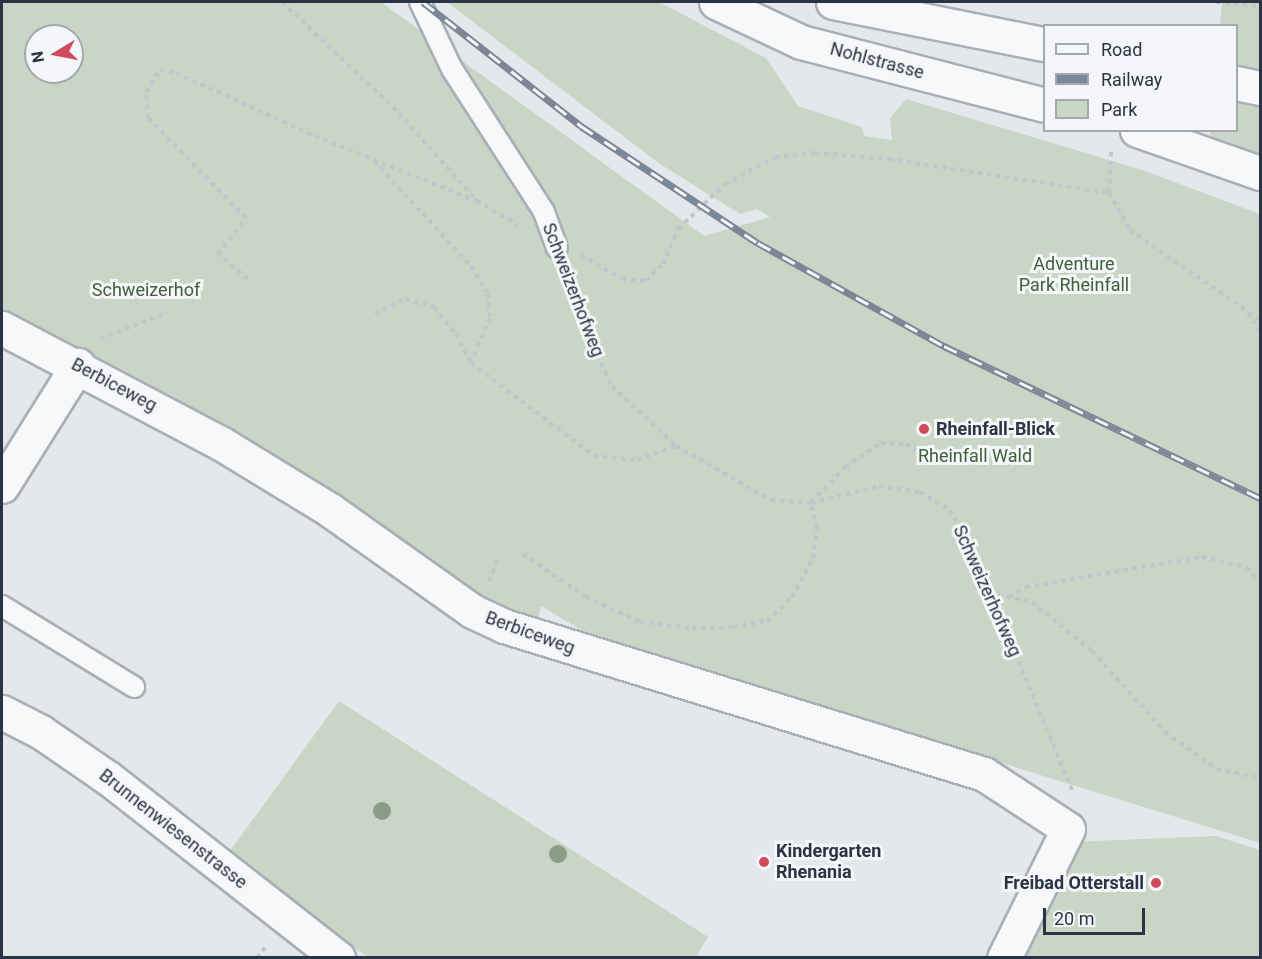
<!DOCTYPE html>
<style>
body{margin:0}
#map{position:relative;width:1262px;height:959px;overflow:hidden;background:#e4e7ec;font-family:Roboto,sans-serif}
div>[style]{position:absolute}
[style*='--x']{left:calc(var(--x)*1px);top:calc(var(--y)*1px);width:calc(var(--w)*1px);rotate:calc(var(--a)*1deg)}
.green>*{inset:0;background:#c9d6c5}
.path>*{height:4px;margin-top:-2px;transform-origin:0;background:repeating-linear-gradient(90deg,#c2c5cb 0 4.5px,transparent 0 9px)}
.roads{filter:drop-shadow(2px 0 #a9aeb7) drop-shadow(-2px 0 #a9aeb7) drop-shadow(0 2px #a9aeb7) drop-shadow(0 -2px #a9aeb7)}
.service>*{height:20px;margin:-10px;padding:0 10px;transform-origin:10px;border-radius:10px;background:#f7f8fa}
.minor>*{height:33px;margin:-16.5px;padding:0 16.5px;transform-origin:16.5px;border-radius:16.5px;background:#f7f8fa}
.tertiary>*{height:33px;margin:-16.5px;padding:0 16.5px;transform-origin:16.5px;border-radius:16.5px;background:#f7f8fa}
.rail>*{height:7px;margin-top:-3.5px;transform-origin:0;background:repeating-linear-gradient(90deg,#f4f6f9 0 14px,#7d8696 0 28px);box-sizing:border-box;border-block:2px solid #7d8696}
.trees>*{width:18px;height:18px;margin:-9px;border-radius:50%;background:#899d89}
.dots>*{width:16px;height:16px;translate:-50% -50%;box-sizing:border-box;border:3px solid #f4f6f9;border-radius:50%}
span{translate:-50% -50%;white-space:nowrap;text-align:center;line-height:1.15;-webkit-text-stroke:6px #f4f6f9;paint-order:stroke}
.street-label{font-size:18px;color:#2b3445}
.park-label{font-size:18px;color:#3f6138}
.poi-label{font-size:18px;color:#2b3445;font-weight:700}
.left{translate:0 -50%;text-align:left}
.right{translate:-100% -50%;text-align:right}
.frame{position:absolute;inset:0;border:3px solid #2b3445;pointer-events:none}
.legend{position:absolute;left:1043px;top:24px;width:195px;height:108px;box-sizing:border-box;background:#f4f6f9;border:2px solid #a4a8b1;margin:0;padding:8px 10px;list-style:none;font-size:18px;color:#2b3445}
.legend li{display:flex;align-items:center;gap:12px;height:30px}
.legend b{width:30px;border:2px solid #a4a8b1}
.north{position:absolute;left:24px;top:24px;width:60px;height:60px;box-sizing:border-box;background:#f4f6f9;border:2px solid #a4a8b1;border-radius:50%;rotate:260deg;font-size:16px;font-weight:700;line-height:24px;text-align:center;color:#2b3445}
.north::after{content:'';display:block;margin:auto;width:21px;height:27px;background:#d1495b;clip-path:polygon(50% 0,100% 100%,50% 72%,0 100%)}
.scale{position:absolute;left:1043px;top:908px;width:102px;height:27px;box-sizing:border-box;border:3px solid #2b3445;border-top:0;padding-left:8px;font-size:18px;line-height:21px;white-space:nowrap;color:#2b3445;-webkit-text-stroke:4px #f4f6f9;paint-order:stroke}
</style>
<div id="map">
<div class="green">
<div style="clip-path:polygon(evenodd,2px 2px,381px 2px,704px 236px,770px 217px,757px 209px,740px 214px,660px 164px,447px 2px,659px 2px,766px 58px,798px 106px,862px 127px,864px 136px,892px 140px,890px 118px,906px 99px,1142px 170px,1260px 214px,1260px 843px,591px 636px,541px 606px,536px 628px,501px 615px,128px 376px,2px 309px,2px 2px,36px 36px,72px 36px,72px 72px,36px 72px,36px 36px)"></div>
<div style="clip-path:polygon(1222px 2px,1260px 2px,1260px 157px,1210px 136px,1211px 131px,1236px 130px,1236px 26px,1220px 25px)"></div>
<div style="clip-path:polygon(339px 701px,708px 937px,696px 957px,367px 957px,230px 851px)"></div>
<div style="clip-path:polygon(1216px 836px,1260px 850px,1260px 957px,1019px 958px,1071px 842px)"></div>
</div>
<div class="path">
<div style="--x:282;--y:2;--w:161;--a:43.5"></div>
<div style="--x:399;--y:113;--w:118;--a:48.4"></div>
<div style="--x:477;--y:201;--w:48;--a:30.3"></div>
<div style="--x:1216;--y:2;--w:44;--a:5.2"></div>
<div style="--x:1111;--y:152;--w:41;--a:92.8"></div>
<div style="--x:1109;--y:193;--w:43;--a:60.4"></div>
<div style="--x:1130;--y:230;--w:158;--a:34.7"></div>
<div style="--x:374;--y:161;--w:143;--a:47.3"></div>
<div style="--x:471;--y:266;--w:33;--a:59"></div>
<div style="--x:488;--y:294;--w:24;--a:85"></div>
<div style="--x:490;--y:318;--w:48;--a:113.4"></div>
<div style="--x:581;--y:255;--w:48;--a:30.3"></div>
<div style="--x:622;--y:279;--w:24;--a:5"></div>
<div style="--x:646;--y:281;--w:24;--a:-45"></div>
<div style="--x:663;--y:264;--w:38;--a:-67"></div>
<div style="--x:678;--y:229;--w:65;--a:-43.8"></div>
<div style="--x:725;--y:184;--w:57;--a:-28.4"></div>
<div style="--x:775;--y:157;--w:40;--a:-5.7"></div>
<div style="--x:815;--y:153;--w:74;--a:4.6"></div>
<div style="--x:889;--y:159;--w:223;--a:8.8"></div>
<div style="--x:565;--y:273;--w:70;--a:70"></div>
<div style="--x:589;--y:339;--w:52;--a:63.9"></div>
<div style="--x:612;--y:386;--w:88;--a:43.2"></div>
<div style="--x:676;--y:446;--w:109;--a:29.6"></div>
<div style="--x:771;--y:500;--w:40;--a:4.3"></div>
<div style="--x:811;--y:503;--w:70;--a:-14"></div>
<div style="--x:879;--y:486;--w:41;--a:8.3"></div>
<div style="--x:920;--y:492;--w:35;--a:31"></div>
<div style="--x:950;--y:510;--w:40;--a:60.3"></div>
<div style="--x:970;--y:545;--w:265;--a:67.4"></div>
<div style="--x:248;--y:279;--w:39;--a:-140"></div>
<div style="--x:218;--y:254;--w:46;--a:-52.1"></div>
<div style="--x:246;--y:218;--w:140;--a:-134.4"></div>
<div style="--x:148;--y:118;--w:26;--a:-94"></div>
<div style="--x:146;--y:92;--w:26;--a:-58"></div>
<div style="--x:160;--y:70;--w:16;--a:11"></div>
<div style="--x:176;--y:73;--w:153;--a:24.4"></div>
<div style="--x:315;--y:136;--w:175;--a:21.9"></div>
<div style="--x:1248;--y:313;--w:23;--a:59"></div>
<div style="--x:375;--y:314;--w:34;--a:-27"></div>
<div style="--x:405;--y:299;--w:30;--a:15"></div>
<div style="--x:434;--y:307;--w:35;--a:51"></div>
<div style="--x:456;--y:334;--w:33;--a:63"></div>
<div style="--x:471;--y:363;--w:154;--a:37.1"></div>
<div style="--x:594;--y:456;--w:43;--a:5.3"></div>
<div style="--x:637;--y:460;--w:41;--a:-19.7"></div>
<div style="--x:100;--y:339;--w:74;--a:-21.4"></div>
<div style="--x:811;--y:502;--w:49;--a:-45.8"></div>
<div style="--x:845;--y:467;--w:43;--a:-33.7"></div>
<div style="--x:881;--y:443;--w:25;--a:2"></div>
<div style="--x:906;--y:444;--w:24;--a:30"></div>
<div style="--x:523;--y:554;--w:76;--a:34.3"></div>
<div style="--x:586;--y:597;--w:60;--a:24.8"></div>
<div style="--x:640;--y:622;--w:52;--a:6.6"></div>
<div style="--x:692;--y:628;--w:41;--a:-1.4"></div>
<div style="--x:733;--y:627;--w:35;--a:-10"></div>
<div style="--x:767;--y:621;--w:35;--a:-44"></div>
<div style="--x:792;--y:597;--w:44;--a:-61.7"></div>
<div style="--x:813;--y:558;--w:30;--a:-82"></div>
<div style="--x:817;--y:528;--w:26;--a:-103"></div>
<div style="--x:489;--y:581;--w:24;--a:-68"></div>
<div style="--x:989;--y:593;--w:44;--a:11.8"></div>
<div style="--x:1032;--y:602;--w:77;--a:39.2"></div>
<div style="--x:1092;--y:651;--w:109;--a:48"></div>
<div style="--x:1165;--y:732;--w:64;--a:35.4"></div>
<div style="--x:1217;--y:769;--w:44;--a:11.8"></div>
<div style="--x:1009;--y:597;--w:20;--a:-30"></div>
<div style="--x:1026;--y:587;--w:179;--a:-9.7"></div>
<div style="--x:1202;--y:557;--w:46;--a:12.5"></div>
<div style="--x:1247;--y:567;--w:21;--a:51"></div>
<div style="--x:257;--y:958;--w:18;--a:-52"></div>
</div>
<div class="roads">
<div class="service">
<div style="--x:420;--y:2;--w:74;--a:64.5"></div>
<div style="--x:452;--y:69;--w:170;--a:57.2"></div>
<div style="--x:544;--y:212;--w:38;--a:70"></div>
<div style="--x:2;--y:606;--w:155;--a:31.5"></div>
</div>
<div class="minor">
<div style="--x:833;--y:2;--w:215;--a:11.3"></div>
<div style="--x:1236;--y:83;--w:25;--a:12"></div>
<div style="--x:2;--y:328;--w:249;--a:27.8"></div>
<div style="--x:222;--y:444;--w:127;--a:31.4"></div>
<div style="--x:330;--y:510;--w:174;--a:35.4"></div>
<div style="--x:472;--y:611;--w:35;--a:25"></div>
<div style="--x:504;--y:626;--w:502;--a:17.14"></div>
<div style="--x:984;--y:774;--w:100;--a:33.2"></div>
<div style="--x:1068;--y:829;--w:144;--a:116.4"></div>
<div style="--x:2;--y:486;--w:143;--a:-57.9"></div>
<div style="--x:2;--y:712;--w:44;--a:27.1"></div>
<div style="--x:41;--y:732;--w:81;--a:34.5"></div>
<div style="--x:108;--y:778;--w:292;--a:38"></div>
</div>
<div class="tertiary">
<div style="--x:716;--y:2;--w:94;--a:25.2"></div>
<div style="--x:801;--y:42;--w:251;--a:14.5"></div>
<div style="--x:1137;--y:130;--w:130;--a:19.3"></div>
</div>
</div>
<div class="rail">
<div style="--x:423;--y:2;--w:201;--a:38.1"></div>
<div style="--x:581;--y:126;--w:212;--a:33.5"></div>
<div style="--x:758;--y:243;--w:213;--a:29"></div>
<div style="--x:944;--y:346;--w:351;--a:25.7"></div>
</div>
<div class="trees">
<div style="left:382px;top:811px"></div>
<div style="left:558px;top:854px"></div>
</div>
<div class="dots">
<div style="left:924px;top:429px;background:#d1495b"></div>
<div style="left:764px;top:862px;background:#d1495b"></div>
<div style="left:1156px;top:883px;background:#d1495b"></div>
</div>
<div class="street-label">
<span style="left:877px;top:61px;rotate:15deg">Nohlstrasse</span>
<span style="left:573px;top:290px;rotate:69deg">Schweizerhofweg</span>
<span style="left:114px;top:385px;rotate:28deg">Berbiceweg</span>
<span style="left:987px;top:591px;rotate:66deg">Schweizerhofweg</span>
<span style="left:530px;top:633px;rotate:20deg">Berbiceweg</span>
<span style="left:173px;top:829px;rotate:38deg">Brunnenwiesenstrasse</span>
</div>
<div class="park-label">
<span style="left:1074px;top:275px">Adventure<br>Park Rheinfall</span>
<span style="left:146px;top:290px">Schweizerhof</span>
<span style="left:975px;top:456px">Rheinfall Wald</span>
</div>
<div class="poi-label">
<span class="left" style="left:936px;top:429px">Rheinfall-Blick</span>
<span class="left" style="left:776px;top:862px">Kindergarten<br>Rhenania</span>
<span class="right" style="left:1144px;top:883px">Freibad Otterstall</span>
</div>
<div class="frame"></div>
<ul class="legend">
<li><b style="height:8px;background:#f7f8fa"></b>Road</li>
<li><b style="height:8px;background:#7d8696"></b>Railway</li>
<li><b style="height:16px;background:#c9d6c5"></b>Park</li>
</ul>
<div class="north">N</div>
<div class="scale">20 m</div>
</div>
